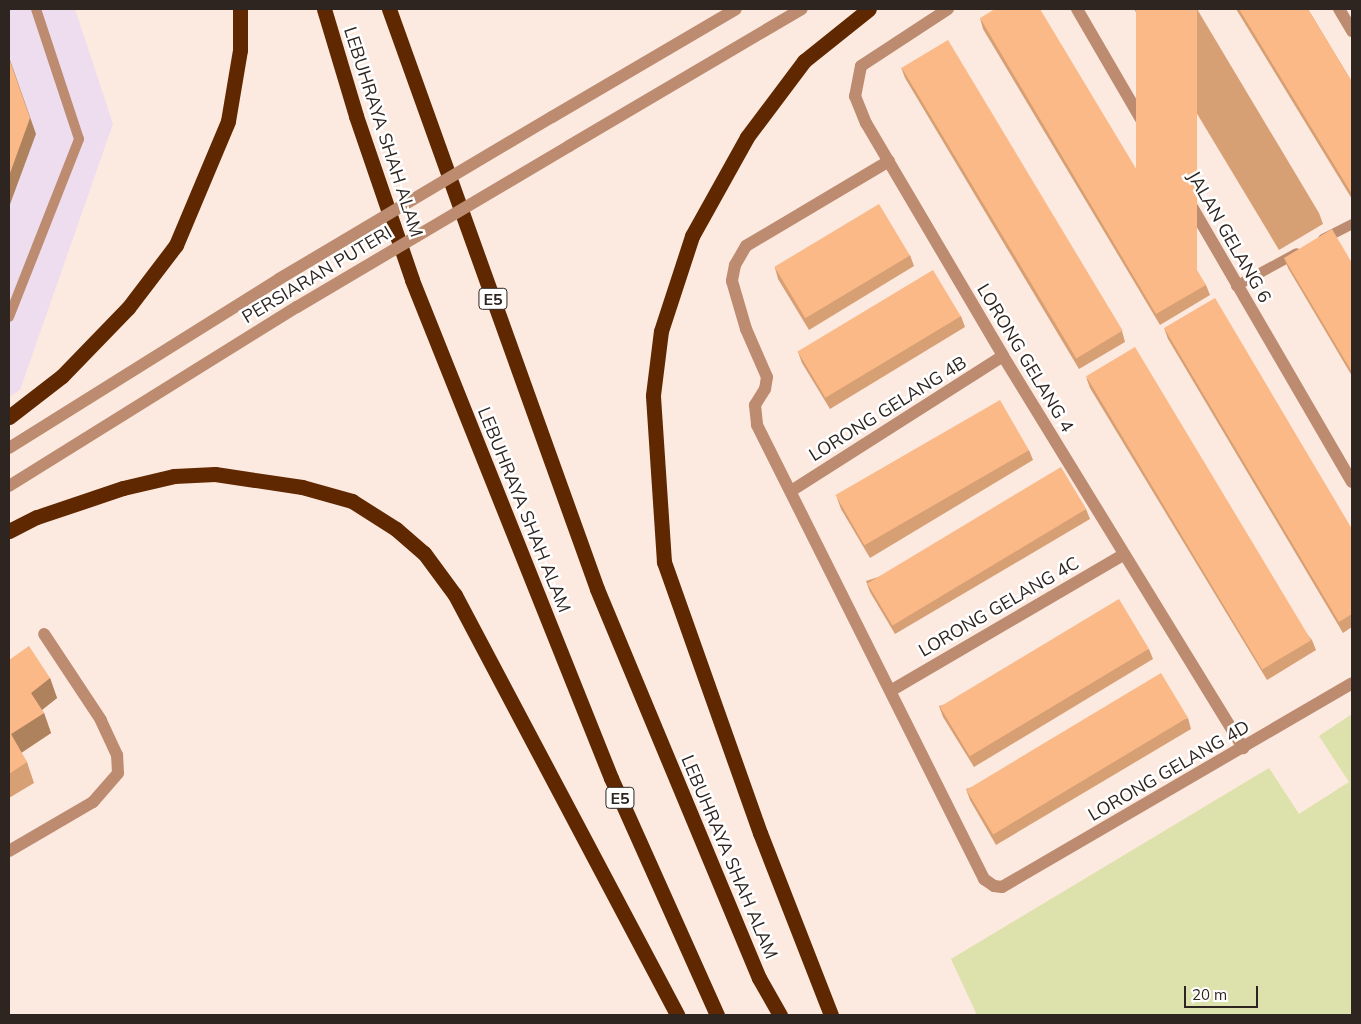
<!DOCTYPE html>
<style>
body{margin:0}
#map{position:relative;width:1361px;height:1024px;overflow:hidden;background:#fce9df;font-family:Mulish,sans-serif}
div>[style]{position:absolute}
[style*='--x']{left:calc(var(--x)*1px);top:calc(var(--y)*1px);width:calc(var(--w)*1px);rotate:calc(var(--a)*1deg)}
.commercial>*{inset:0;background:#eeddef}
.green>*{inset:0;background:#dde1ab}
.service>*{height:10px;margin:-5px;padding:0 5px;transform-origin:5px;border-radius:5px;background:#bc8b70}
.minor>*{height:12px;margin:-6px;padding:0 6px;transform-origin:6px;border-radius:6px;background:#bc8b70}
.tertiary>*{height:12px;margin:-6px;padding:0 6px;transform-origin:6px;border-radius:6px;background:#bc8b70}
.motorway>*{height:15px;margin:-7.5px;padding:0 7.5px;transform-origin:7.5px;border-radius:7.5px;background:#602800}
.tertiary-bridge>*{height:12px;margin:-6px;padding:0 6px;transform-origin:6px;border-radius:6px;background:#bc8b70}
.wall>*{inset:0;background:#d79f74}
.shaded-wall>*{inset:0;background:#af825e}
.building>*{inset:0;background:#fab987;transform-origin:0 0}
span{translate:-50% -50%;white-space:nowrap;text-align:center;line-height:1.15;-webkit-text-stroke:5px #fff;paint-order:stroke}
.shield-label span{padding:1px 4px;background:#fff;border:1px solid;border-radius:4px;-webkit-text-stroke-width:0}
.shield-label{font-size:16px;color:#2e2521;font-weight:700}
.street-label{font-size:18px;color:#2e2521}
.frame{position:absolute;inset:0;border:10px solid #2e2521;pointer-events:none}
.scale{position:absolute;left:1184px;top:986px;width:74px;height:22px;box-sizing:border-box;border:2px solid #2e2521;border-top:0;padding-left:6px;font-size:15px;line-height:18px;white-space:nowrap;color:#2e2521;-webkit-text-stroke:4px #fff;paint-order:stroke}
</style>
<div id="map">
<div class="commercial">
<div style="clip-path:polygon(9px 9px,75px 9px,113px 124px,20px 390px,9px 397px)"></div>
</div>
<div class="green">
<div style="clip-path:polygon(1352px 714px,1352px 1015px,977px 1015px,951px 959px,1269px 768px,1299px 814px,1349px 782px,1319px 736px)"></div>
</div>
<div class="service">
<div style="--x:1323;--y:239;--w:33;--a:-27"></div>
<div style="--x:1236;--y:286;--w:69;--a:-28.4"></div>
<div style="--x:9;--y:317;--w:191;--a:-68.5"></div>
<div style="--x:79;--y:139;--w:137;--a:-108.3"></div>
</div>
<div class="minor">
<div style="--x:948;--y:9;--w:104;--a:146.8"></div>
<div style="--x:861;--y:66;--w:31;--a:101"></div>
<div style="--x:855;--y:96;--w:29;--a:68"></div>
<div style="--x:866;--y:123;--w:270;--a:59.5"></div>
<div style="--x:1003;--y:356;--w:460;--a:58.5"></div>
<div style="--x:1077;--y:9;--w:547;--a:59.83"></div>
<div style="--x:1339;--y:9;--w:26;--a:59"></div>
<div style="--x:889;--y:161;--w:166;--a:149.3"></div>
<div style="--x:746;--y:246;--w:22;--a:120"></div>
<div style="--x:735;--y:265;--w:16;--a:101"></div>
<div style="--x:732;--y:281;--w:50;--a:73.7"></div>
<div style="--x:746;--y:329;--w:52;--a:66.4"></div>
<div style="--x:767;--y:377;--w:12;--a:99"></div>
<div style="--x:765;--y:389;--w:19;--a:122"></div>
<div style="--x:755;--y:405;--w:20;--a:84"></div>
<div style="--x:757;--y:425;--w:508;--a:63.43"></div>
<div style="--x:984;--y:879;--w:12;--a:35"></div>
<div style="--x:994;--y:886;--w:8;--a:7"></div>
<div style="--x:1002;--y:887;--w:405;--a:-30.2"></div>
<div style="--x:791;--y:491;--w:251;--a:-32.5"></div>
<div style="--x:892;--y:690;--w:268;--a:-30.3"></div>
<div style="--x:9;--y:851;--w:97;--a:-30.3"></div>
<div style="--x:93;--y:802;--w:38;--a:-49"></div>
<div style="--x:118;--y:773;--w:18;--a:-93"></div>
<div style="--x:117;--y:755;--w:38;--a:-115"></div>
<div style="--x:101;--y:720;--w:103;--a:-123.5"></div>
</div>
<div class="tertiary">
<div style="--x:552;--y:117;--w:213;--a:-30.4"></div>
<div style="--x:569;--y:146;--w:270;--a:-30.5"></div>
<div style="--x:9;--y:448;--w:319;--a:-32"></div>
<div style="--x:9;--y:486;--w:339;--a:-31.9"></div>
</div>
<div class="motorway">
<div style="--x:324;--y:9;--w:112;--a:73.3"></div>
<div style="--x:356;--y:116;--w:173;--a:71.1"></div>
<div style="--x:412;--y:280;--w:536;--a:68.22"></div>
<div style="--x:611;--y:778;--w:260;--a:65.9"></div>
<div style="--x:389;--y:9;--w:616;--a:70.27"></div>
<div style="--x:597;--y:589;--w:421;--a:67.4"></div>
<div style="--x:759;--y:978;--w:43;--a:60.4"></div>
<div style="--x:9;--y:417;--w:67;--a:-37.7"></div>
<div style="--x:62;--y:376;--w:95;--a:-45.9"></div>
<div style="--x:128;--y:308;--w:79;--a:-52.7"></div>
<div style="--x:176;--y:245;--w:134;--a:-67.2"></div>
<div style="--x:228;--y:121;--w:72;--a:-80.4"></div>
<div style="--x:240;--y:50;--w:41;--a:-90"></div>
<div style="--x:9;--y:531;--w:31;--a:-27"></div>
<div style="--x:37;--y:517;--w:91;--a:-18.6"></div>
<div style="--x:123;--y:488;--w:52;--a:-13.2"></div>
<div style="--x:174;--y:476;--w:41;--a:-2.8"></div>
<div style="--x:215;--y:474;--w:88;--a:8.5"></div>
<div style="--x:302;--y:487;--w:52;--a:15.6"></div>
<div style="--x:352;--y:501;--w:52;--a:32.5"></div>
<div style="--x:396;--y:529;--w:37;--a:41"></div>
<div style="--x:424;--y:553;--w:52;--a:53.6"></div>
<div style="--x:455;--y:595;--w:475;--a:62.1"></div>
<div style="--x:831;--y:1015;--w:195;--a:-111.3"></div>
<div style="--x:760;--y:833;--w:288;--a:-109.5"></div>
<div style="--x:664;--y:562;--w:167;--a:-93.8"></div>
<div style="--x:653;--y:395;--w:64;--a:-82.9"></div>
<div style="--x:661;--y:331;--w:100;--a:-71.9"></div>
<div style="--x:692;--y:236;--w:113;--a:-60.9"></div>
<div style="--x:747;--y:137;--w:95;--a:-53.1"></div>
<div style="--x:804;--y:61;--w:83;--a:-38.7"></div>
</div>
<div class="tertiary-bridge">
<div style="--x:279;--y:279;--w:317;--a:-30.7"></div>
<div style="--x:297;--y:307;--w:316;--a:-30.6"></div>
</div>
<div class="wall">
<div style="clip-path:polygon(1134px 9px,1197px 9px,1319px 213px,1323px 224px,1279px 250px)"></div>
<div style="clip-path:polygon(1236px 9px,1308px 9px,1352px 82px,1352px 199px)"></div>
<div style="clip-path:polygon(980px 18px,1206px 285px,1210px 295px,1160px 325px,983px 29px)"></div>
<div style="clip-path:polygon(901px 67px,1122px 331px,1125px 342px,1079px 369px,905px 78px)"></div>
<div style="clip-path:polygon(910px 255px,914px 266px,809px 330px,778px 279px,775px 268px)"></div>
<div style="clip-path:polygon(1284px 258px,1352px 263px,1352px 376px,1288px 268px)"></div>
<div style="clip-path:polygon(961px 316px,965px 327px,830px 409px,802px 363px,798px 352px)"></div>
<div style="clip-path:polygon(1164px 328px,1352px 529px,1352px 627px,1343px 633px,1168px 339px)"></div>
<div style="clip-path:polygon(1086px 377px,1312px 640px,1316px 650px,1267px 680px,1090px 388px)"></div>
<div style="clip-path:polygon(1029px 450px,1033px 460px,870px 558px,841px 509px,837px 498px)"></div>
<div style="clip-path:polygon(1086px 509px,1090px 519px,895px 634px,870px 592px,866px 581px)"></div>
<div style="clip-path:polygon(1149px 649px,1153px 659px,974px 767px,943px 717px,939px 706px)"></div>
<div style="clip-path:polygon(9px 660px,50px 678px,57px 698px,42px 710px,44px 713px,51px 733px,21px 753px,27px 762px,34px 783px,9px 798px)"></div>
<div style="clip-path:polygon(1188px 718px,1191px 729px,996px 845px,970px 800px,966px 789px)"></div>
</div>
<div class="shaded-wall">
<div style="clip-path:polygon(9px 57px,36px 134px,9px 207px)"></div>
<div style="clip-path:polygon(50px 678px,57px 698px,38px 713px,31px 693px)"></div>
<div style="clip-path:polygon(44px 713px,51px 733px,18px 755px,11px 734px)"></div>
</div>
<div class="building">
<div style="clip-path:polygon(995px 9px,1040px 9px,1206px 285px,1156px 314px,980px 18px)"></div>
<div style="left:1136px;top:9px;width:61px;height:270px"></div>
<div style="clip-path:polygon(1239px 9px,1308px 9px,1352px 82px,1352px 194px)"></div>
<div style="left:948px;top:40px;width:339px;height:54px;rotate:59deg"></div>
<div style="clip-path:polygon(9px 58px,30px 118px,9px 176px)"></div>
<div style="left:879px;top:204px;width:60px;height:122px;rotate:59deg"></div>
<div style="clip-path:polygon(1332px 229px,1352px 263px,1352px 372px,1284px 258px)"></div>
<div style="left:933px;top:270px;width:54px;height:158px;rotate:59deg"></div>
<div style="clip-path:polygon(1215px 298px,1352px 529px,1352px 614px,1339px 622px,1164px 328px)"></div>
<div style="left:1135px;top:347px;width:342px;height:57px;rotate:59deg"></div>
<div style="left:1000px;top:400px;width:58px;height:190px;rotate:60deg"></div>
<div style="left:1061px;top:467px;width:49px;height:226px;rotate:59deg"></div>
<div style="left:1119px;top:599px;width:58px;height:209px;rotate:59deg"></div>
<div style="clip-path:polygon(29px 646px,50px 678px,31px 693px,44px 713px,11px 734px,27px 762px,9px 774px,9px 660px)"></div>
<div style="left:1161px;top:673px;width:52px;height:227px;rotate:59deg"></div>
</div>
<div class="shield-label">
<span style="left:493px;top:299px">E5</span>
<span style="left:620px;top:798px">E5</span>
</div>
<div class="street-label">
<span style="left:383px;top:132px;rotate:72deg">LEBUHRAYA SHAH ALAM</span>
<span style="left:1229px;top:237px;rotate:60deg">JALAN GELANG 6</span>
<span style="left:317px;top:275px;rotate:-31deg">PERSIARAN PUTERI</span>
<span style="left:1025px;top:358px;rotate:59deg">LORONG GELANG 4</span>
<span style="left:888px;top:409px;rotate:-32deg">LORONG GELANG 4B</span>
<span style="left:524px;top:510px;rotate:68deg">LEBUHRAYA SHAH ALAM</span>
<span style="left:999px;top:607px;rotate:-30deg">LORONG GELANG 4C</span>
<span style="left:1169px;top:771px;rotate:-30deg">LORONG GELANG 4D</span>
<span style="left:729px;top:857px;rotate:67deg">LEBUHRAYA SHAH ALAM</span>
</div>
<div class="frame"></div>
<div class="scale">20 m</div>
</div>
